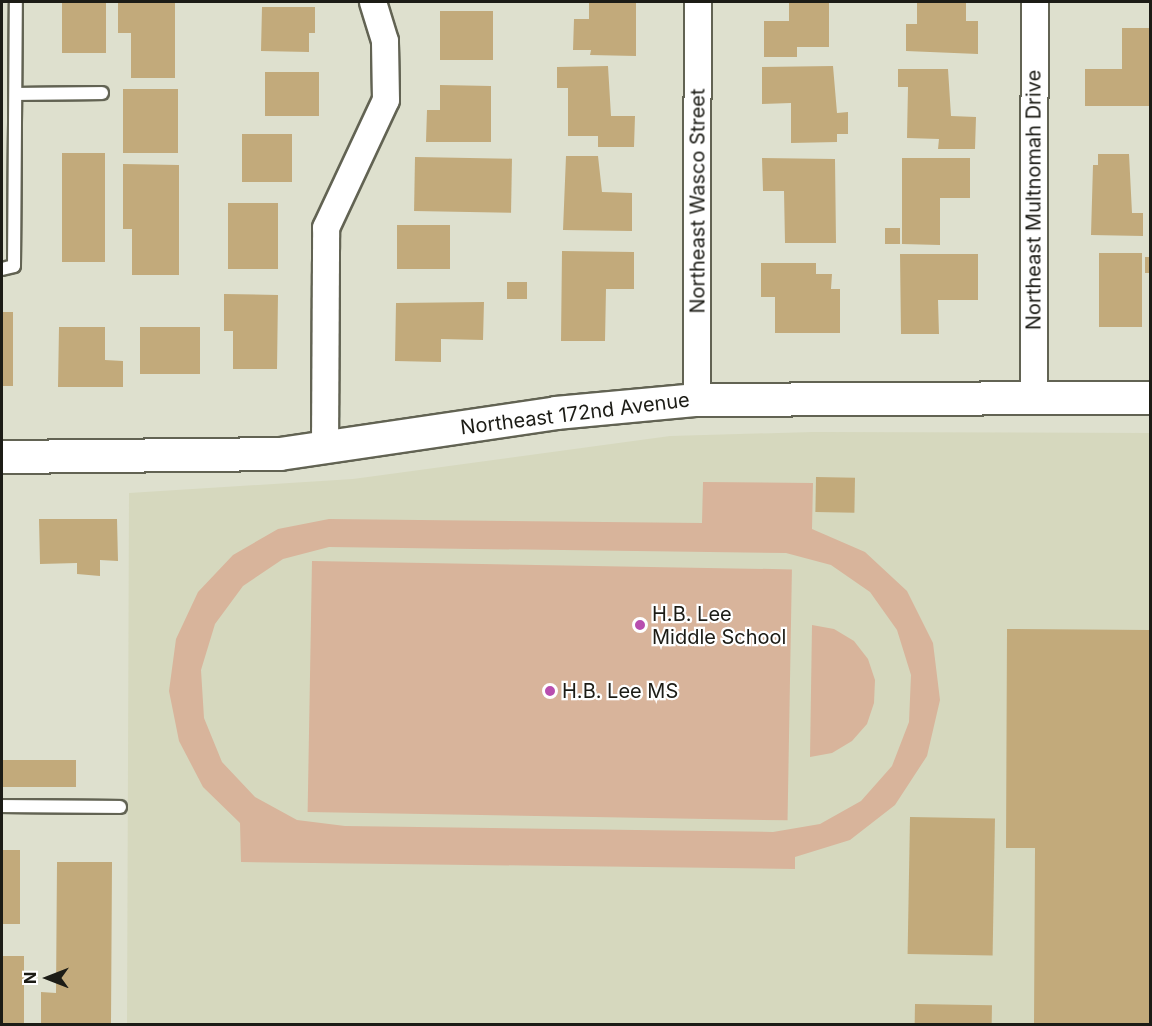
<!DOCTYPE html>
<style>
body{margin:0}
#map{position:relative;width:1152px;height:1026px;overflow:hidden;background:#dee0ce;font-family:Inter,sans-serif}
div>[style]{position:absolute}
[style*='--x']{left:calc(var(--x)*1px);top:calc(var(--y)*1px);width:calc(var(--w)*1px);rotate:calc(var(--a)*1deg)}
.built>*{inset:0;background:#d6d8be}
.green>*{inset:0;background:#d8b49b;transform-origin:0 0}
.building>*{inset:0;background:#c2aa7b;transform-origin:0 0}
.roads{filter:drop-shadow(2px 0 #626353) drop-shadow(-2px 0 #626353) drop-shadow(0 2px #626353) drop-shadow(0 -2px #626353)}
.service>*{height:12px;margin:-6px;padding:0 6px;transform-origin:6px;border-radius:6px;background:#fff}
.minor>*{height:26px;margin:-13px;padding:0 13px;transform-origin:13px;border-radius:13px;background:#fff}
.tertiary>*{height:32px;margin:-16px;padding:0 16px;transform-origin:16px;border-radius:16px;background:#fff}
.dots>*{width:16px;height:16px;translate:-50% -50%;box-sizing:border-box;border:3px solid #fff;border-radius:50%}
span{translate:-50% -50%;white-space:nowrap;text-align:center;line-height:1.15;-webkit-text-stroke:4.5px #fff;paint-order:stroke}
.street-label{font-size:20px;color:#1c1c16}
.poi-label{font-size:20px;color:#1c1c16}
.left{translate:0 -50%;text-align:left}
.frame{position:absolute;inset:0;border:3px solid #1c1c16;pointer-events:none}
.north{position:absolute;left:18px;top:948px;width:60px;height:60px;-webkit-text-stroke:4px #fff;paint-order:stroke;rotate:270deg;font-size:16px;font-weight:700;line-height:24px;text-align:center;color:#1c1c16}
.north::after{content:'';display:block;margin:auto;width:21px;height:27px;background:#1c1c16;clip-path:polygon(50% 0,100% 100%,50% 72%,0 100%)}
</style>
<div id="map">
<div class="built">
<div style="clip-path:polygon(813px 432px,1150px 433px,1150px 1024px,127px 1024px,129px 493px,353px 479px,670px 436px)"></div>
</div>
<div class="green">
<div style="clip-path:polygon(evenodd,703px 482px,813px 483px,812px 529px,865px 552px,907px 591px,933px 643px,940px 700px,927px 756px,895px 805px,850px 840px,795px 857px,795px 869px,241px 862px,240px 823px,203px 787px,179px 741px,169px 691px,176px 639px,198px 592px,233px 555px,278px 529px,329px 519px,702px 523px,703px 482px,329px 547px,786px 553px,831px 565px,870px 592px,897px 630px,911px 675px,909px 722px,892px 766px,861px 801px,820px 824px,773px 832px,345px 826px,297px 820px,255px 797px,222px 762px,204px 718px,201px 670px,215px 624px,243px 586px,283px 559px,329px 547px)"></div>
<div style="left:312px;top:561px;width:480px;height:251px;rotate:1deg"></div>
<div style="clip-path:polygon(812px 625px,834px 629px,854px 641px,868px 659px,875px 680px,874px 703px,867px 724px,852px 741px,832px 753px,810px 757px)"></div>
</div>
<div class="building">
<div style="left:62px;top:2px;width:44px;height:51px"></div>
<div style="clip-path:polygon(118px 2px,175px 2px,175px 78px,131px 78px,131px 33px,118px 33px)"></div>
<div style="clip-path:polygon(589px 2px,636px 2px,636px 56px,590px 55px,591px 50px,573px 50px,574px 19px,589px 19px)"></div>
<div style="clip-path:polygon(789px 2px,829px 2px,829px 47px,797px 47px,797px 57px,764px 57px,764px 21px,789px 21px)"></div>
<div style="clip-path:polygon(917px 2px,966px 2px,966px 21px,978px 21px,978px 54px,906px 51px,906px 24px,917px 24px)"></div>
<div style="clip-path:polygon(262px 7px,315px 7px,315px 33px,309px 33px,309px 52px,261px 51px)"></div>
<div style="left:440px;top:11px;width:53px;height:49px"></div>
<div style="clip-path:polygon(1122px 28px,1150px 28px,1150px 106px,1085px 106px,1085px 69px,1122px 69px)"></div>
<div style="clip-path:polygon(608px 66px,611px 116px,635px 116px,634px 147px,598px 147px,598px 136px,568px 136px,568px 88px,557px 88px,557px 67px)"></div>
<div style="clip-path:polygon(833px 66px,837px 113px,848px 112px,848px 134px,837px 134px,837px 142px,791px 143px,791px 103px,762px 104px,762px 67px)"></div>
<div style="clip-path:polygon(898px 69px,948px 69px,951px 116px,976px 117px,975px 149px,938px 149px,939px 139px,907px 138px,908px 87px,898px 87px)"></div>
<div style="left:265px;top:72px;width:54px;height:44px"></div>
<div style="clip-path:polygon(440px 85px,491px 86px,491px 142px,426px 142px,427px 110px,440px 110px)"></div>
<div style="left:123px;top:89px;width:55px;height:64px"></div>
<div style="left:242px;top:134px;width:50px;height:48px"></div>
<div style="left:62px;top:153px;width:43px;height:109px"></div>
<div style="clip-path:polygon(1098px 154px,1129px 154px,1132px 213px,1143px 213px,1143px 236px,1091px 235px,1093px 165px,1098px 165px)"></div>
<div style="clip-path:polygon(566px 156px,598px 156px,602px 192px,632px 193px,632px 231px,563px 230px)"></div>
<div style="left:415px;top:157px;width:97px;height:54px;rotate:1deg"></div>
<div style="clip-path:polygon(762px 158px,835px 159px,836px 243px,785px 243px,784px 191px,763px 191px)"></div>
<div style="clip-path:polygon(902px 158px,970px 158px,970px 198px,940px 198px,940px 245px,902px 244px)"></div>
<div style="clip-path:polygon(123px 164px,179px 165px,179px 275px,132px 275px,132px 229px,123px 229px)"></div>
<div style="left:228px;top:203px;width:50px;height:66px"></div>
<div style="left:397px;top:225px;width:53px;height:44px"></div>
<div style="left:885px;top:228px;width:15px;height:16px"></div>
<div style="clip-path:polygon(562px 251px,634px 252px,634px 289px,606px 289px,605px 341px,561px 341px)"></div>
<div style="left:1099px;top:253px;width:43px;height:74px"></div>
<div style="clip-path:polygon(900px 254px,978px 254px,978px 300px,938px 300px,939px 334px,901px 334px)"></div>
<div style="left:1145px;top:257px;width:5px;height:16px"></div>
<div style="clip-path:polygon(761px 263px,816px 263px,816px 274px,832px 274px,831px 289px,840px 289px,840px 333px,775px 333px,775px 297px,761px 297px)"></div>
<div style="left:507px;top:282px;width:20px;height:17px"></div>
<div style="clip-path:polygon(224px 294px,278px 295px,277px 369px,233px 369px,233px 331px,224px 331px)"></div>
<div style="clip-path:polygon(484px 302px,483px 340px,441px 339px,441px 362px,395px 361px,396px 303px)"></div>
<div style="left:2px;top:312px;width:11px;height:74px"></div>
<div style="clip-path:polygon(59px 327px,105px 327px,105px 360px,123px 361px,123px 387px,58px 387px)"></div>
<div style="left:140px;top:327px;width:60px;height:47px"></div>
<div style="left:816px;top:477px;width:39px;height:35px;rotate:1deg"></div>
<div style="clip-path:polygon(39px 519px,117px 519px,118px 561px,100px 560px,100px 576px,77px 574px,77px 563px,40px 564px)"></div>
<div style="clip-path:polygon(1007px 629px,1150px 630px,1150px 1024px,1034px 1024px,1035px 848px,1006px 848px)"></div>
<div style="left:76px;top:760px;width:27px;height:74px;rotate:90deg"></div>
<div style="left:910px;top:817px;width:85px;height:137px;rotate:1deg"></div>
<div style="left:2px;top:850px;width:18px;height:74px"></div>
<div style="clip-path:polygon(57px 862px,112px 862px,111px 1024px,41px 1024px,41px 992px,56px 993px)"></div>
<div style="left:2px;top:956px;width:22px;height:68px"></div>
<div style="left:915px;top:1004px;width:77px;height:20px;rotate:1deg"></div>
</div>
<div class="roads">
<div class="service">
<div style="--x:17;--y:94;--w:85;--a:-0.7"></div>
<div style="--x:2;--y:269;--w:12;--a:-14"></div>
<div style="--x:14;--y:266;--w:264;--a:-89.6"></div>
<div style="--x:2;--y:806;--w:118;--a:0.5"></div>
</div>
<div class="minor">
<div style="--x:1034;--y:398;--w:396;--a:-89.9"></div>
<div style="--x:697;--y:400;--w:398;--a:-89.9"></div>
<div style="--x:325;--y:447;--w:219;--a:-89.7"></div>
<div style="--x:326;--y:228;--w:141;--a:-64.9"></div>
<div style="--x:386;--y:100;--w:59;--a:-91"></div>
<div style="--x:385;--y:41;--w:41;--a:-107.1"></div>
</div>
<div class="tertiary">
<div style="--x:2;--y:457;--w:278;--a:-0.6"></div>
<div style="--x:280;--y:454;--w:279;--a:-8.4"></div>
<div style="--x:556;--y:413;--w:142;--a:-5.3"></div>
<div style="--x:697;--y:400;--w:453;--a:-0.3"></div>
</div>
</div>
<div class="dots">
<div style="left:640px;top:625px;background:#b84eaf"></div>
<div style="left:550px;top:691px;background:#b84eaf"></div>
</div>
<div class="street-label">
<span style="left:1034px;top:200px;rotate:-90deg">Northeast Multnomah Drive</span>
<span style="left:698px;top:201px;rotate:-90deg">Northeast Wasco Street</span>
<span style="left:575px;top:414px;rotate:-7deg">Northeast 172nd Avenue</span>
</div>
<div class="poi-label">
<span class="left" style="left:652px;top:626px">H.B. Lee<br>Middle School</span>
<span class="left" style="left:562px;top:691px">H.B. Lee MS</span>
</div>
<div class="frame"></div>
<div class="north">N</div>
</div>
